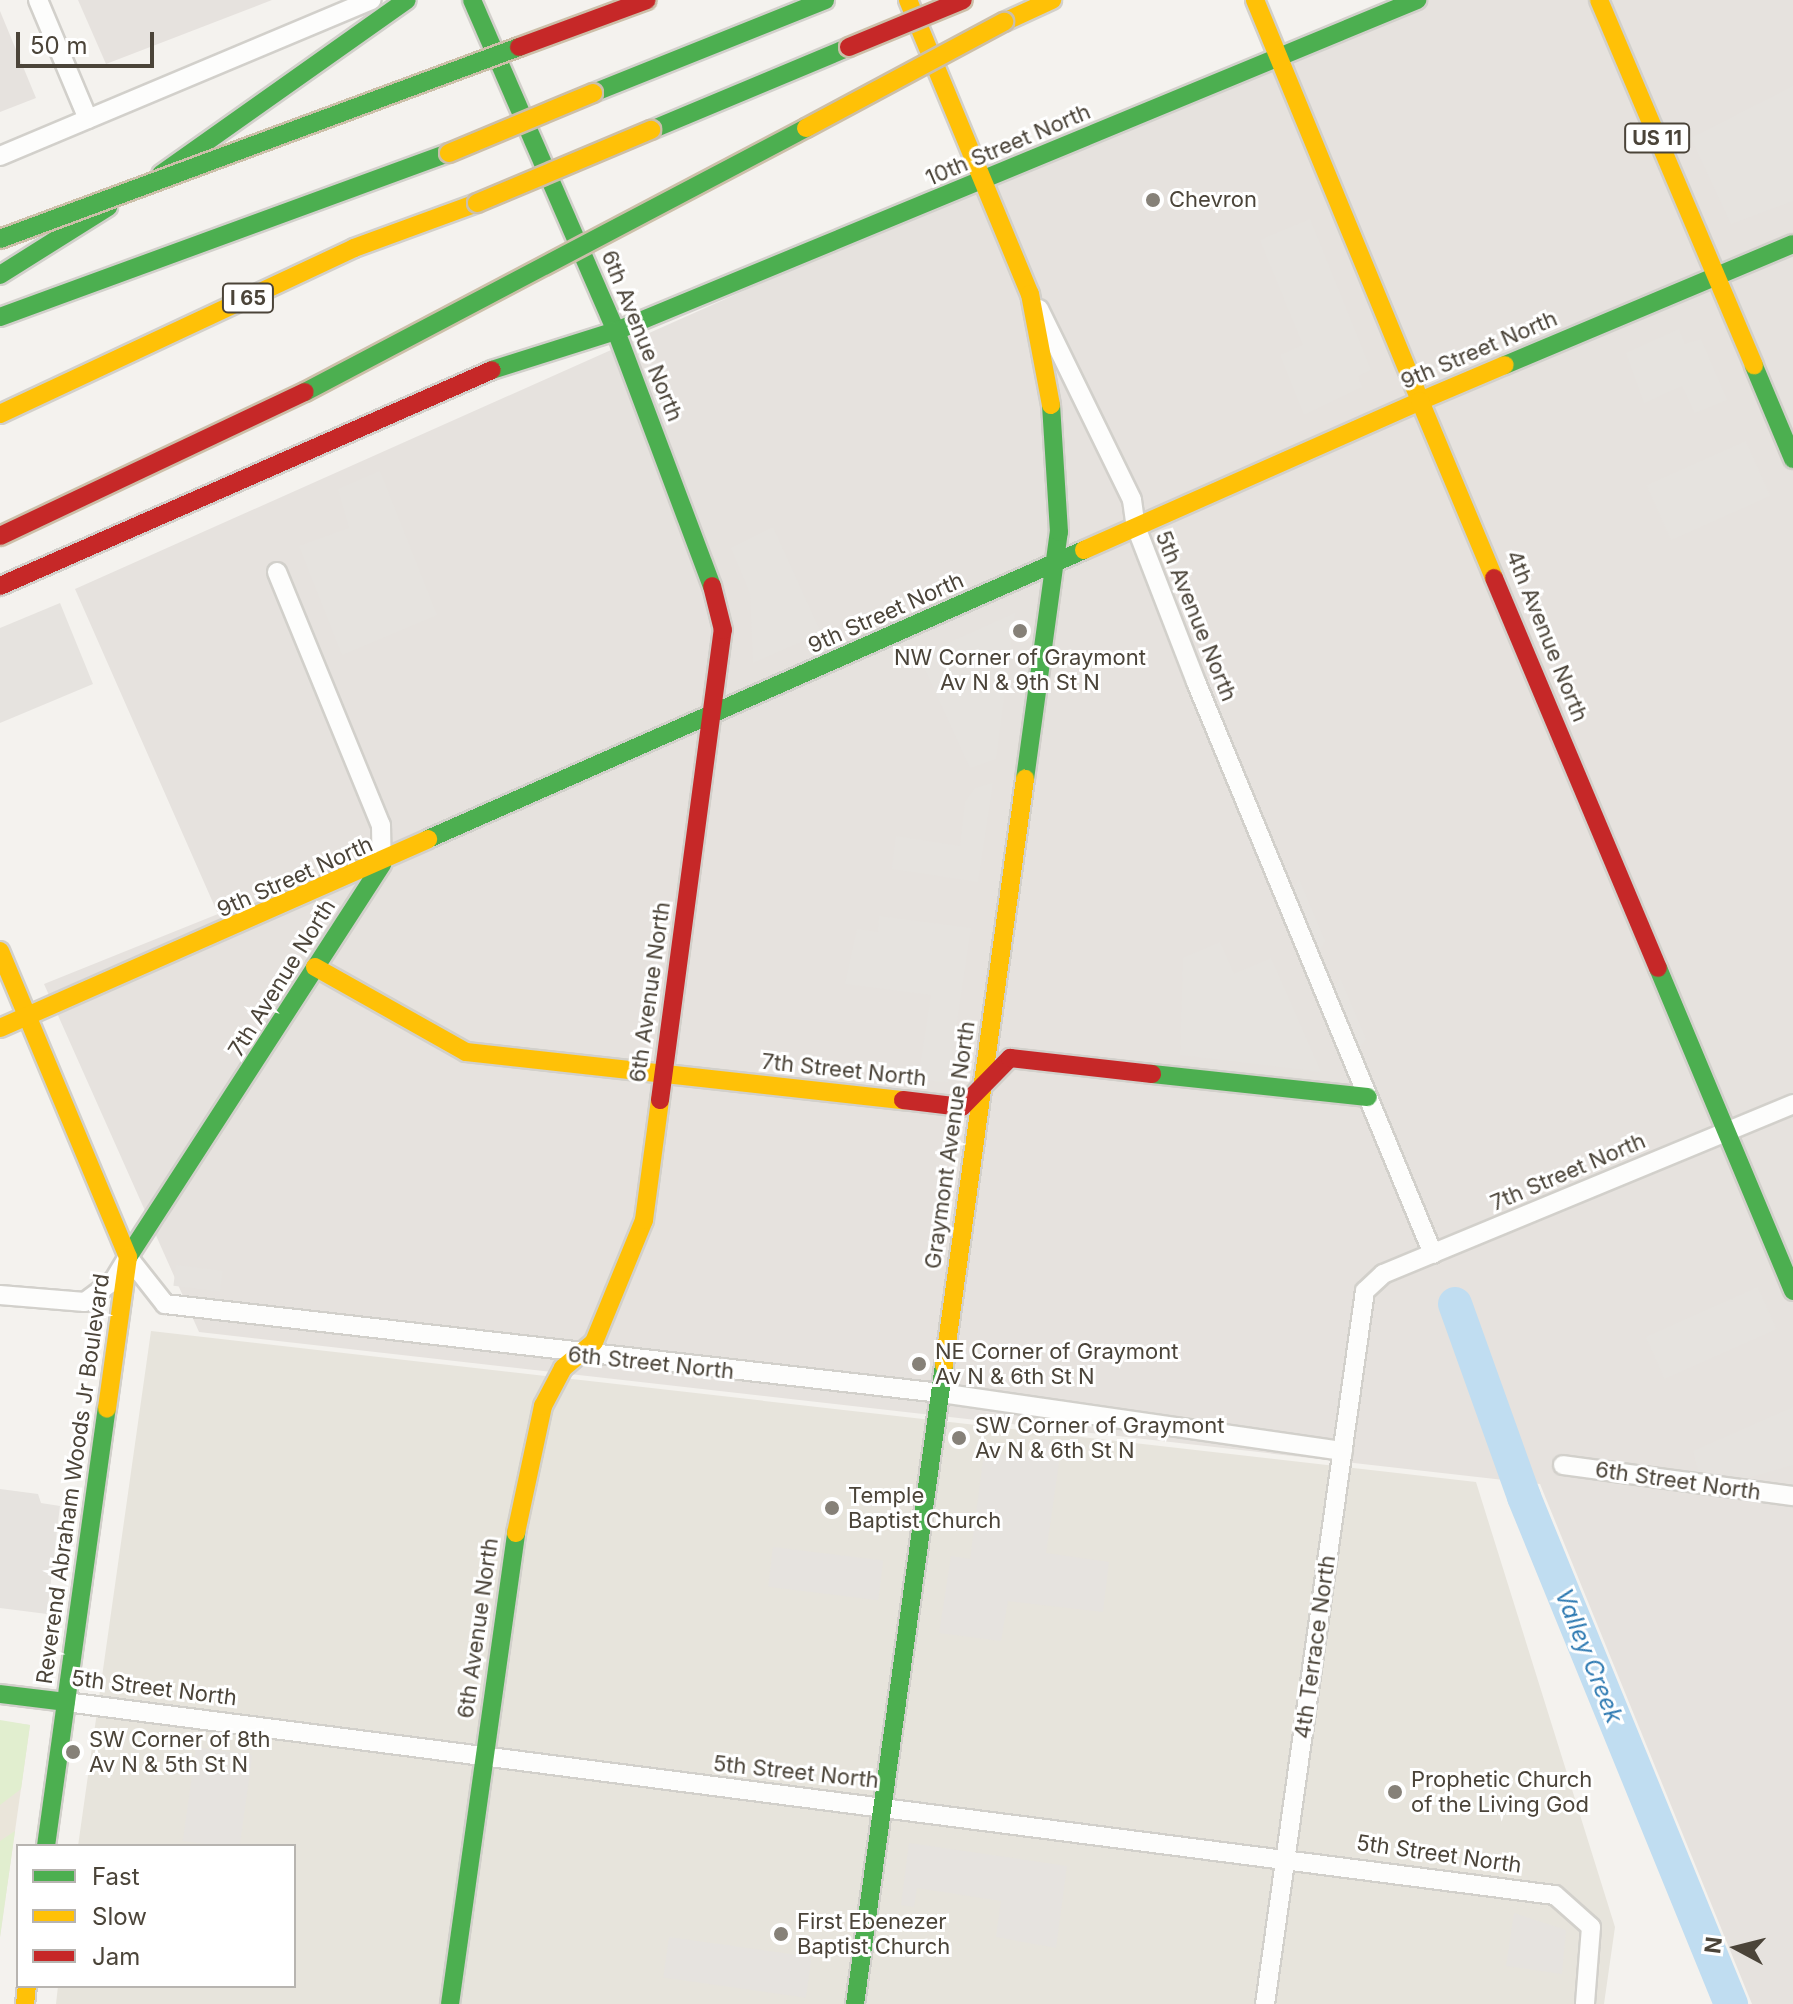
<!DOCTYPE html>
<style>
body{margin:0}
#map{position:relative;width:1793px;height:2004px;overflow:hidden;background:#f4f2ee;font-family:Inter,sans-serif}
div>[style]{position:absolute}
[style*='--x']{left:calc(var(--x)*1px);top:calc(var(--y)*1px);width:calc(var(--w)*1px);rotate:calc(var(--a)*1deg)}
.residential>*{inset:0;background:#e7e4dc}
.industrial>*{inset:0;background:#e6e2de}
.education>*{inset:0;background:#eae5da}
.green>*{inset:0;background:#e1eecf}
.parking>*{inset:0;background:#e6e3df;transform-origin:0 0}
.river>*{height:34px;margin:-17px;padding:0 17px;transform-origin:17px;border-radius:17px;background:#c0ddf1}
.roads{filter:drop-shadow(2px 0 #d2d0cb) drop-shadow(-2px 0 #d2d0cb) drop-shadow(0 2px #d2d0cb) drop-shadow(0 -2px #d2d0cb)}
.street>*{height:18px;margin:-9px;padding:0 9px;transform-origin:9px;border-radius:9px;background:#fdfdfc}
.fast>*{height:18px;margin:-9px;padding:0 9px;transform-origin:9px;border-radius:9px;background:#4caf50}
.slow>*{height:18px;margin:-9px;padding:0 9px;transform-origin:9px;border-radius:9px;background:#ffc107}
.jam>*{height:18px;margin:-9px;padding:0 9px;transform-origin:9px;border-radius:9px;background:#c62828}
.bridges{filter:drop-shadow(2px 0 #ccbfa9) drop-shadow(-2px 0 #ccbfa9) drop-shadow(0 2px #ccbfa9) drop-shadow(0 -2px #ccbfa9)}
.fast-bridge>*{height:18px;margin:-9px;padding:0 9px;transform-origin:9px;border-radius:9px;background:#4caf50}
.slow-bridge>*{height:18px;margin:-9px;padding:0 9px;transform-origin:9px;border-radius:9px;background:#ffc107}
.jam-bridge>*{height:18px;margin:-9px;padding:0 9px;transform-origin:9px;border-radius:9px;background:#c62828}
.dots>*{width:22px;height:22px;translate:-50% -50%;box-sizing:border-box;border:4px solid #fff;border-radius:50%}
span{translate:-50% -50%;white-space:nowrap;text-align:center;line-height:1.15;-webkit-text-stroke:6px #fff;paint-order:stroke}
.shield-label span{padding:2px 6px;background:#fff;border:2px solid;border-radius:6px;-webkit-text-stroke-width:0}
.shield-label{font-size:20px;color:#4b4439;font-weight:700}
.street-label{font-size:22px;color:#4b4439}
.poi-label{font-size:22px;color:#4b4439}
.left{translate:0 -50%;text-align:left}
.water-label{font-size:24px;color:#2e7ab2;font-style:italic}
.legend{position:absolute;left:16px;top:1844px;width:280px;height:144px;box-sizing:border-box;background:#fff;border:2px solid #b7b4b0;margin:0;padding:10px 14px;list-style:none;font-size:24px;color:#4b4439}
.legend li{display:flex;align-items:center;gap:16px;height:40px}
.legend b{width:40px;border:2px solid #b7b4b0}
.north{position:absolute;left:1697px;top:1908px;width:80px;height:80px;-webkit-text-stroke:6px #fff;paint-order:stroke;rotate:277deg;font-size:22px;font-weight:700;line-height:32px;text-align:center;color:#4b4439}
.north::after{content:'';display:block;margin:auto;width:28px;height:36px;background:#4b4439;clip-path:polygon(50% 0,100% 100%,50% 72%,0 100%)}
.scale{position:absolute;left:16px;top:32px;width:138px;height:36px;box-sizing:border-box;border:4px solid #4b4439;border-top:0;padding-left:10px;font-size:24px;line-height:28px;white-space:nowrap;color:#4b4439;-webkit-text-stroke:6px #fff;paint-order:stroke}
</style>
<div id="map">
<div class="residential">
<div style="clip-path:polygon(151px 1331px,1476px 1482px,1615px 1927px,1604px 2004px,56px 2004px,58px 1986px,294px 1986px,294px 1846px,78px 1846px)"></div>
</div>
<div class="industrial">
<div style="clip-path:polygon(78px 0,272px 0,106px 64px)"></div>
<div style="clip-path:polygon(1396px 0,1793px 0,1793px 2004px,1752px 2004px,1540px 1484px,199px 1332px,44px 984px,218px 914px,75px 589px)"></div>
<div style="clip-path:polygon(0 11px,36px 98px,0 112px)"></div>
</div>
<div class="education">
<div style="clip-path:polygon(0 1721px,30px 1725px,0 1937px)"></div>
</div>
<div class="green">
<div style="clip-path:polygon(0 1720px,30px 1725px,21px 1789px,0 1805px)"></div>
<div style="clip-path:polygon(15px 1831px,0 1937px,0 1841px)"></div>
</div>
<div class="parking">
<div style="clip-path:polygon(1793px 86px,1793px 201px,1731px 224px,1691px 138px)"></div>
<div style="clip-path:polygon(1310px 219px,1371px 370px,1358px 376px,1362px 387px,1304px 415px,1280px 355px,1303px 345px,1260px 240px)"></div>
<div style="clip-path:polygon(1679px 329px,1685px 344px,1701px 339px,1727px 400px,1695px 413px,1682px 386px,1644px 403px,1626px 353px)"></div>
<div style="left:1746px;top:441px;width:60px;height:109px;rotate:66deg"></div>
<div style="clip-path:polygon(380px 471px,437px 615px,342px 655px,299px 546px,349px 528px,338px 489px)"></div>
<div style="clip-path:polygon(773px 527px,821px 633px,753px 663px,750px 593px,731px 548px)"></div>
<div style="clip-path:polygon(60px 603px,93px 684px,0 723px,0 628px)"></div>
<div style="clip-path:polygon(1015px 613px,996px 759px,970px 768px,919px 656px)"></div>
<div style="clip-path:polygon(993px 783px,978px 882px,892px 869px,896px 836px,960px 846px,965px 802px,975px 788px)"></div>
<div style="clip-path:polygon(1299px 879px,1325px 941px,1318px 953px,1291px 892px)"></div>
<div style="clip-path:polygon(879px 916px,971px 928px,948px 1082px,918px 1080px,931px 995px,845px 984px,857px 929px,878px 932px)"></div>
<div style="clip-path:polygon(1220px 942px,1234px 974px,1271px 958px,1321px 1072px,1180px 1055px,1183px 958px)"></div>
<div style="clip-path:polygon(1340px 978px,1366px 1039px,1357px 1051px,1333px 990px)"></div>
<div style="left:176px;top:1265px;width:47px;height:21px;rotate:7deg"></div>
<div style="left:1758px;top:1287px;width:46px;height:123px;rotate:66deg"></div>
<div style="clip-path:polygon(1793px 1407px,1793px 1465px,1741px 1480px,1699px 1474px,1693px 1451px)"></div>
<div style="clip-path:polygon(1039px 1439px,1062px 1442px,1046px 1553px,1109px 1562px,1103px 1612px,1008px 1601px,1001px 1641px,939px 1633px,951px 1556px,970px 1559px,984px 1453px,1036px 1457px)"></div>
<div style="clip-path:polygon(0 1489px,38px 1494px,41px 1503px,60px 1506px,47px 1614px,0 1608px)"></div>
<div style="left:773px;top:1547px;width:111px;height:40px;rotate:7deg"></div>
<div style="left:196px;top:1747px;width:57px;height:95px;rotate:8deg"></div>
<div style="clip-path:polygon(909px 1843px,1067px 1866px,1056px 1948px,996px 1937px,1001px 1901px,917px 1888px,914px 1907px,901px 1905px)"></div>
<div style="clip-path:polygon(1514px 1913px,1566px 1930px,1562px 1974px,1506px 1966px)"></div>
<div style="left:669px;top:1937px;width:144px;height:41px;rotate:8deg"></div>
</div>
<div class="river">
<div style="--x:1455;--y:1304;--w:205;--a:70.3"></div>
<div style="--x:1524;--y:1497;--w:548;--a:67.79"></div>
</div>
<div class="roads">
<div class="street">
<div style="--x:38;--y:0;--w:129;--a:67.2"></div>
<div style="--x:0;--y:156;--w:403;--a:-22.8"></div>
<div style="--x:1039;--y:309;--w:212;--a:64"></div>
<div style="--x:1132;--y:500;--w:27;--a:82"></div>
<div style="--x:1136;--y:527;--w:166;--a:68.8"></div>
<div style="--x:1196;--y:682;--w:619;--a:67.49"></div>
<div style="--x:277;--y:572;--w:274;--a:67.7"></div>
<div style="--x:381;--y:825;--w:39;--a:89"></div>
<div style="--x:0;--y:1295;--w:85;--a:4.7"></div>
<div style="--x:85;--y:1302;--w:36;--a:-37"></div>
<div style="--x:114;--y:1280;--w:27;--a:-59"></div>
<div style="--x:128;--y:1257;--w:60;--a:51.8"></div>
<div style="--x:165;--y:1304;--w:780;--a:6.55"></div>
<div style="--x:940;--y:1393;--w:407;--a:8.2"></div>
<div style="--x:1563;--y:1465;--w:232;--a:7.7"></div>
<div style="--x:66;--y:1702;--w:1501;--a:7.39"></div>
<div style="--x:1555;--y:1895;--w:48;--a:41.6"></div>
<div style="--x:1591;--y:1927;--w:77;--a:94.5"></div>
<div style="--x:1265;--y:2004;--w:720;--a:-82.02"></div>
<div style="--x:1365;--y:1291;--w:25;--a:-43"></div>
<div style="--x:1383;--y:1274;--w:444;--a:-22.5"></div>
</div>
<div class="fast">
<div style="--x:472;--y:0;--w:361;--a:66.5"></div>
<div style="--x:616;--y:331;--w:272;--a:69.4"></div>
<div style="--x:593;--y:93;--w:250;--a:-21.8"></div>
<div style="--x:651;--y:130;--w:215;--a:-22.7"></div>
<div style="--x:161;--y:174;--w:301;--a:-35.3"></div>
<div style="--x:0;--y:275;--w:128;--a:-32.2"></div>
<div style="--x:0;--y:317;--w:478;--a:-20.1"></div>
<div style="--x:616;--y:331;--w:867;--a:-22.45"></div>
<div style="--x:1505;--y:365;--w:312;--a:-22.8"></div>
<div style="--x:1754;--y:366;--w:101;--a:67.2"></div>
<div style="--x:492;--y:370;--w:130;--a:-17.5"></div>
<div style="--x:1025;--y:779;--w:249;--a:-82.2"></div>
<div style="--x:1059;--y:532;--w:127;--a:-93.6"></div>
<div style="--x:428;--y:839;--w:717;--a:-23.78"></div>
<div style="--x:1658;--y:968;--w:350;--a:67.3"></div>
<div style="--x:1152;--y:1074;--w:217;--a:6.1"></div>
<div style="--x:128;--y:1257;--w:468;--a:-57.1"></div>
<div style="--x:0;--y:1694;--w:66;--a:6.9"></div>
<div style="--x:46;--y:1846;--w:441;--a:-82.1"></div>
<div style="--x:450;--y:2004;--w:476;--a:-82"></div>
<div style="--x:855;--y:2004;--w:645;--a:-82.07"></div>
</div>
<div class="slow">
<div style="--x:908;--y:0;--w:318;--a:67.5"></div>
<div style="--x:1030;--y:294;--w:113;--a:79.3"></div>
<div style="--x:1255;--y:0;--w:434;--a:67.6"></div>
<div style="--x:1420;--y:401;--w:92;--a:-23"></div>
<div style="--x:1599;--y:0;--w:397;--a:67"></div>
<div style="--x:1004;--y:22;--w:53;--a:-24.6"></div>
<div style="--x:0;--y:414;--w:391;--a:-25.1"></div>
<div style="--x:354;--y:248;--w:131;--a:-20.1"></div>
<div style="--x:1084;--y:550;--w:368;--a:-23.9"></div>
<div style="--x:1420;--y:401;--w:192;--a:67.3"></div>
<div style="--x:0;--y:951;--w:332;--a:67.3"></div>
<div style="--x:128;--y:1257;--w:153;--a:97.9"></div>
<div style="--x:315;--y:967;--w:173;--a:29.4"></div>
<div style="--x:466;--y:1052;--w:440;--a:6.3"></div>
<div style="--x:0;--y:1028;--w:468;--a:-23.8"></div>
<div style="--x:944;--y:1365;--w:592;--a:-82.13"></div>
<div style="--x:516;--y:1533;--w:130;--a:-78"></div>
<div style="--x:543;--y:1406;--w:43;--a:-62.2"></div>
<div style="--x:563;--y:1368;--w:40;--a:-40"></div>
<div style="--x:594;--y:1342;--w:132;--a:-67.7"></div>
<div style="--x:644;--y:1220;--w:121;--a:-82.4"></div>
<div style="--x:25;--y:2004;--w:18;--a:-84"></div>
</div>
<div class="jam">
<div style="--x:1494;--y:578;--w:423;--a:67.2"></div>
<div style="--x:0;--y:586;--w:537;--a:-23.7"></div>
<div style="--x:660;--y:1100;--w:474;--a:-82.4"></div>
<div style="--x:723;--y:630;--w:45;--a:-104"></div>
<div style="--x:903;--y:1100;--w:59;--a:6.8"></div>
<div style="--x:962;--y:1107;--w:69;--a:-45.6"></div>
<div style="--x:1010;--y:1058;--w:143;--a:6.4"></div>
</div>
</div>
<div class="bridges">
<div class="fast-bridge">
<div style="--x:0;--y:239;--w:553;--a:-20.3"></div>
<div style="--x:305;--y:392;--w:566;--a:-27.79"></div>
</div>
<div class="slow-bridge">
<div style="--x:806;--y:128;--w:225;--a:-28.2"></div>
<div style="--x:449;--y:153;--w:156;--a:-22.6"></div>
<div style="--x:477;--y:203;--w:189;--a:-22.8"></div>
</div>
<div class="jam-bridge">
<div style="--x:519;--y:47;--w:136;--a:-20.2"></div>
<div style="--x:849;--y:47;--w:123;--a:-22.4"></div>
<div style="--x:0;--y:536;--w:337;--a:-25.3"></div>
</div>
</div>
<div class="dots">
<div style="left:1153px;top:200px;background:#868178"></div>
<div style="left:1020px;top:631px;background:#868178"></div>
<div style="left:919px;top:1364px;background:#868178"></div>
<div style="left:959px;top:1438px;background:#868178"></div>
<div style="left:832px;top:1508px;background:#868178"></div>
<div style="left:73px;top:1752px;background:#868178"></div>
<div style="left:1395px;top:1792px;background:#868178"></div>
<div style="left:781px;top:1934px;background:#868178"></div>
</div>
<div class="shield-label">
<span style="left:1657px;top:138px">US 11</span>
<span style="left:248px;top:298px">I 65</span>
</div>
<div class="street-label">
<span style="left:1008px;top:145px;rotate:-23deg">10th Street North</span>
<span style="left:642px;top:336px;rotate:68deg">6th Avenue North</span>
<span style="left:1479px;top:350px;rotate:-23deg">9th Street North</span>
<span style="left:886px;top:613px;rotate:-24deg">9th Street North</span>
<span style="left:1196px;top:616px;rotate:68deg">5th Avenue North</span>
<span style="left:1547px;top:636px;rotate:68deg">4th Avenue North</span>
<span style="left:295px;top:877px;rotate:-24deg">9th Street North</span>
<span style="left:282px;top:978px;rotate:-58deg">7th Avenue North</span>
<span style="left:650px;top:992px;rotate:-82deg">6th Avenue North</span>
<span style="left:844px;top:1070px;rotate:6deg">7th Street North</span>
<span style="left:950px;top:1145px;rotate:-82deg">Graymont Avenue North</span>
<span style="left:1568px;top:1172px;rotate:-23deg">7th Street North</span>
<span style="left:651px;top:1363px;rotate:6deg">6th Street North</span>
<span style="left:73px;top:1479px;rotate:-82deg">Reverend Abraham Woods Jr Boulevard</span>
<span style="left:1678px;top:1481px;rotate:8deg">6th Street North</span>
<span style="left:478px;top:1628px;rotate:-82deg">6th Avenue North</span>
<span style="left:1315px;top:1647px;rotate:-82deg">4th Terrace North</span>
<span style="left:154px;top:1688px;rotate:7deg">5th Street North</span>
<span style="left:796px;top:1772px;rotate:6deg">5th Street North</span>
<span style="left:1439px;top:1854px;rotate:8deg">5th Street North</span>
</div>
<div class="poi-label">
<span class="left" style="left:1169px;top:200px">Chevron</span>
<span style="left:1020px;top:670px">NW Corner of Graymont<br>Av N &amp; 9th St N</span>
<span class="left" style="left:935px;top:1364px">NE Corner of Graymont<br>Av N &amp; 6th St N</span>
<span class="left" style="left:975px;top:1438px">SW Corner of Graymont<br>Av N &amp; 6th St N</span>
<span class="left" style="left:848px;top:1508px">Temple<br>Baptist Church</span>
<span class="left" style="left:89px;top:1752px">SW Corner of 8th<br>Av N &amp; 5th St N</span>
<span class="left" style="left:1411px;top:1792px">Prophetic Church<br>of the Living God</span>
<span class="left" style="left:797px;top:1934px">First Ebenezer<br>Baptist Church</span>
</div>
<div class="water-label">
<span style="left:1589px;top:1656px;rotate:68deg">Valley Creek</span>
</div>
<ul class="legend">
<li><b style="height:10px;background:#4caf50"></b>Fast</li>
<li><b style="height:10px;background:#ffc107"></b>Slow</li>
<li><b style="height:10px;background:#c62828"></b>Jam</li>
</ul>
<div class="north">N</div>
<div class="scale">50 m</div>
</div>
